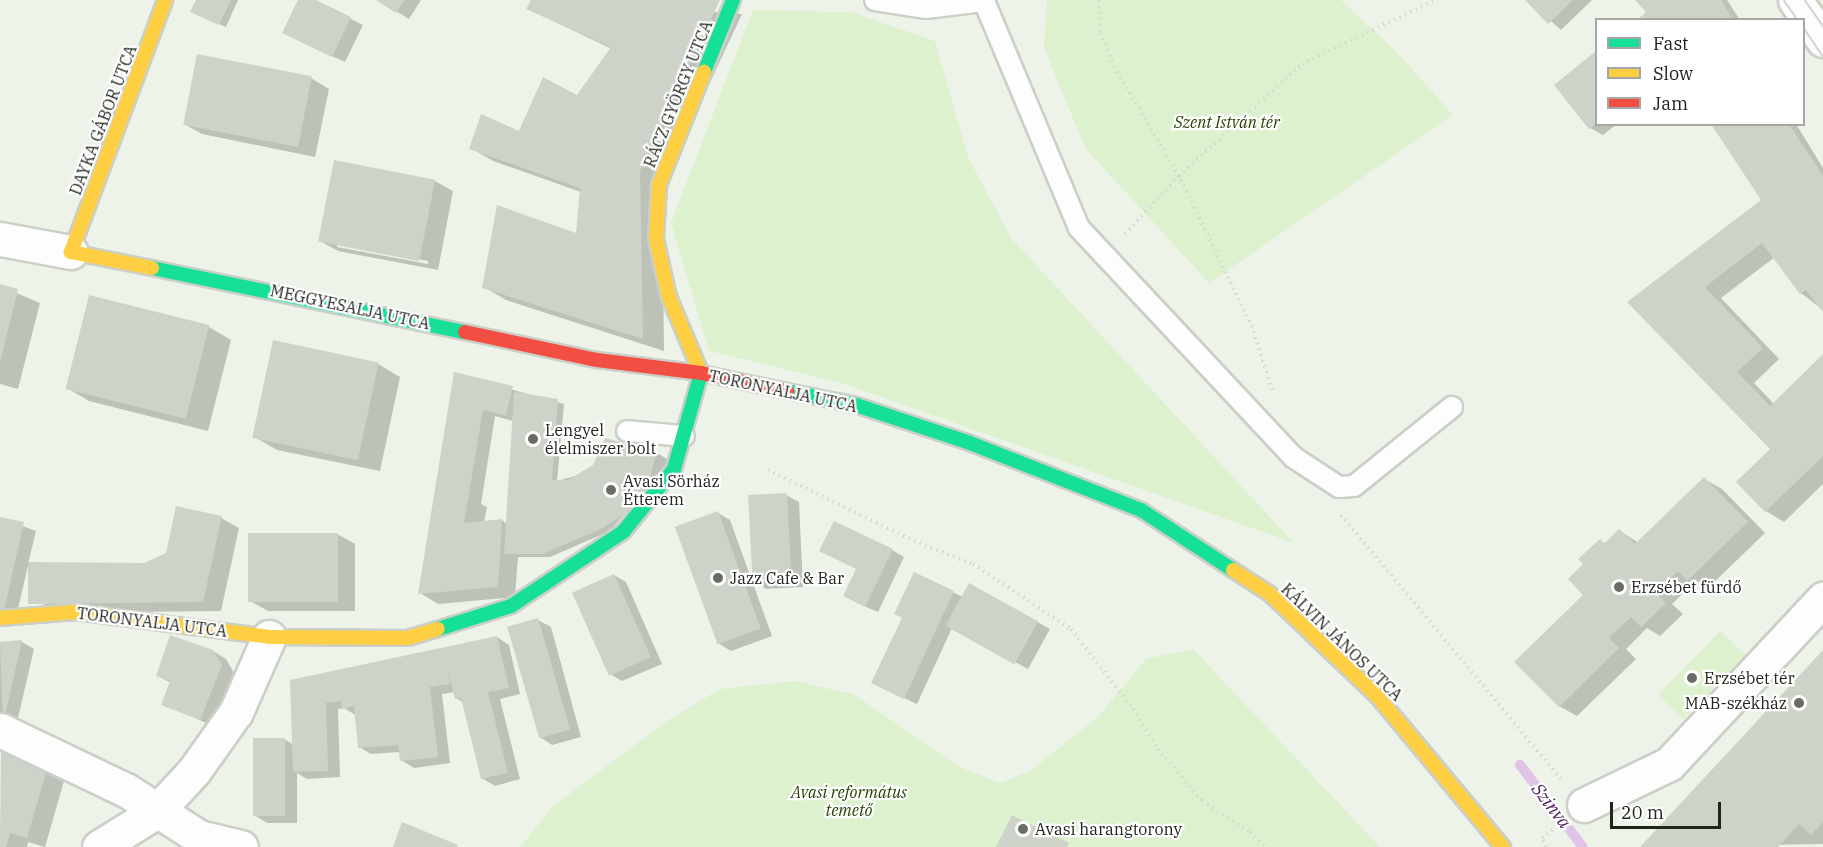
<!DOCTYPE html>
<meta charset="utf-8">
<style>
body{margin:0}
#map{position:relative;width:1823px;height:847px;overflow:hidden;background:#edf3e8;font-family:"IBM Plex Serif",serif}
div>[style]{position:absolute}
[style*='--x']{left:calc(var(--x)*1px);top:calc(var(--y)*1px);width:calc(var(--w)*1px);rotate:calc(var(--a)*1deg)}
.green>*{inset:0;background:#def1cf;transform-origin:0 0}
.shadow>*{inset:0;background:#0003}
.stream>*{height:10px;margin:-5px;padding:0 5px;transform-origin:5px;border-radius:5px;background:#e0c4e8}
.building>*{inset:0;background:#ced3ca;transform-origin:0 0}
.path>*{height:4px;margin-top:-2px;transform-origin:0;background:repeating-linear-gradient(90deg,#d7d9d5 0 1.5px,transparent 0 6px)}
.roads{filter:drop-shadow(2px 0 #cbcfc7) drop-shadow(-2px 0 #cbcfc7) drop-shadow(0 2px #cbcfc7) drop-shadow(0 -2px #cbcfc7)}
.lane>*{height:20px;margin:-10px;padding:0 10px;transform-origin:10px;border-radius:10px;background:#fcfdfc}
.street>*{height:33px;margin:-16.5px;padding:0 16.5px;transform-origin:16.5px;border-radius:16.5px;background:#fcfdfc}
.fast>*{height:14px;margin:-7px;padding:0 7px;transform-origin:7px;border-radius:7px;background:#16e098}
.slow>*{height:14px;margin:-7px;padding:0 7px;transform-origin:7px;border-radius:7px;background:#ffcf43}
.jam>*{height:14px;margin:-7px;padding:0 7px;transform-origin:7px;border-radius:7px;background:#f24e42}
.tram>*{height:1.5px;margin:-0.75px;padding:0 0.75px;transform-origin:0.75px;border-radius:0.75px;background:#d2d4d1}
.dots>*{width:16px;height:16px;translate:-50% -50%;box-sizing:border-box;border:3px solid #fff;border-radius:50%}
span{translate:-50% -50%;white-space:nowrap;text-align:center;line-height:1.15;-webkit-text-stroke:4.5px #fff;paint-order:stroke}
.street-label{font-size:16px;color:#20241d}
.park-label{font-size:16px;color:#254200;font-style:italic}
.poi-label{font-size:16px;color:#20241d}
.left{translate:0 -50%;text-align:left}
.right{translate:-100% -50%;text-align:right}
.water-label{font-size:18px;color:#542163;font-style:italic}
.legend{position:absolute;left:1595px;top:18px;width:210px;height:108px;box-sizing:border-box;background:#fff;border:2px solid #a6a7a5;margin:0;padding:8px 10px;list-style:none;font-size:18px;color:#20241d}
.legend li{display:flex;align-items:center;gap:12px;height:30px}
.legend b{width:30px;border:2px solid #a6a7a5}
.scale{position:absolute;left:1610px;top:802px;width:111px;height:27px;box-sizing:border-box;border:3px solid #20241d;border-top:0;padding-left:8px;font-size:18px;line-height:21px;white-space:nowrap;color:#20241d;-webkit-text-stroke:4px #fff;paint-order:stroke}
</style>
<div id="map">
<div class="green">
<div style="clip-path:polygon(1047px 0,1341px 0,1395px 50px,1453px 115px,1209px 283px,1085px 148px,1044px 47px)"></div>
<div style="clip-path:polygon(753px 10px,851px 12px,935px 41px,968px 157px,1011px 238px,1294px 543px,842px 383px,709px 351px,671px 223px)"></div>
<div style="left:1720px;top:631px;width:35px;height:89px;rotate:44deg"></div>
<div style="clip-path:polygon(1193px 649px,1380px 847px,520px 847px,554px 805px,670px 719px,720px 689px,794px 681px,853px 694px,960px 767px,1000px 783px,1030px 771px,1098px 717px,1146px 659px)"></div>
</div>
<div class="shadow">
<div style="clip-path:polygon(197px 0,238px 0,226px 27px,198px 15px)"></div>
<div style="clip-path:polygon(300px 0,312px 0,363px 25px,345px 62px,297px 40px)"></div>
<div style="clip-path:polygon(378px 0,421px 0,409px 19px)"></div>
<div style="clip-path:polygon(532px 0,742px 14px,662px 185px,664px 351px,506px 300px,484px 287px,578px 235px,581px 192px,493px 161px,471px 148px,520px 133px,577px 97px,612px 49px,528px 9px)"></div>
<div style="clip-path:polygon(1527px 0,1592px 0,1561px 30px)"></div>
<div style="clip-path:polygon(1637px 0,1727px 0,1740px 20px,1639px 20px,1648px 12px)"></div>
<div style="clip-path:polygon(1596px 53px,1596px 124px,1617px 124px,1603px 135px,1590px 128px,1556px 85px)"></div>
<div style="clip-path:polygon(311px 78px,329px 89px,315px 157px,202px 134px,184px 124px)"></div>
<div style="clip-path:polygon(1714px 124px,1796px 124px,1823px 168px,1823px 310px,1801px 293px,1775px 257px,1721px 298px,1779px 359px,1754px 383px,1774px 404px,1823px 357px,1823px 484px,1784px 522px,1766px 511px,1738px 482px,1772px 449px,1629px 302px,1763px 200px)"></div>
<div style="clip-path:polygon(evenodd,335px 162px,435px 181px,453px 191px,438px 270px,338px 251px,320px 241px,335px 162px,337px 244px,428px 261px,428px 264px,337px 247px,337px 244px)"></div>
<div style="clip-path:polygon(0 286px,40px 303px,18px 389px,0 384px)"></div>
<div style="clip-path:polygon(90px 297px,209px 327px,231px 340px,208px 431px,89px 401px,67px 388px)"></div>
<div style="clip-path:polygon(378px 364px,400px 377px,380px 471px,277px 450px,255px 437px)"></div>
<div style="clip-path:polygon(evenodd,455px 374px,564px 404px,557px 481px,657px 453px,669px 460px,610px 531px,550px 557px,518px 557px,515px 597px,438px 604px,420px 593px,455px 374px,495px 416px,513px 421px,507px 524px,502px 520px,484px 522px,487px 507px,481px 504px,495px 416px)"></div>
<div style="clip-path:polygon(1704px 479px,1722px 489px,1765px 533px,1706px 590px,1694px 583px,1672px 604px,1683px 614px,1660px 636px,1647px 628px,1626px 649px,1636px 659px,1577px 716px,1559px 706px,1585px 595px,1586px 564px,1600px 541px,1606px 544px,1620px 531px,1639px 543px)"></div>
<div style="clip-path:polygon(786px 495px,799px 502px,803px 587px,766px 589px,754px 582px)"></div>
<div style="clip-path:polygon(718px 513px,730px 520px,772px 636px,731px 651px,718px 643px)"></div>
<div style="clip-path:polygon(0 518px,36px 531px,28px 564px,144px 564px,167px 554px,221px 518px,239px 528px,221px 611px,47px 613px,28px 566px,16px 617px,0 613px)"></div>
<div style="clip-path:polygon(337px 534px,355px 544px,355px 611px,268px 611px,250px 601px)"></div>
<div style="clip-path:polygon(892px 550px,904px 557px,878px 612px,857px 603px)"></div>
<div style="clip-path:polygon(915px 574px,963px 597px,970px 585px,1050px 629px,1028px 669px,952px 628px,917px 704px,885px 689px)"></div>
<div style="clip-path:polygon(614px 575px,626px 582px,662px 664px,622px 681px,610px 674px)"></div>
<div style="clip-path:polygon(538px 620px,551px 627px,581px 737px,552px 745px,540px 737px)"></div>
<div style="clip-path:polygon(497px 637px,509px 645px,520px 694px,500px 699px,520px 779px,495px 786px,482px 778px,464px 703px,456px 698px,455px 692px,442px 694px,450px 763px,414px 768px,401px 760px,400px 752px,371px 754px,359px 747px,357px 716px,344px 708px,338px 709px,340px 777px,307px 779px,297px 773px,297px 823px,267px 823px,254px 815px,284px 739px,294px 745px,292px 681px)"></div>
<div style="clip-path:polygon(22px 642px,34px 649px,15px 731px,0 722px,0 643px)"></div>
<div style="clip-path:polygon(213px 651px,226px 659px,234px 673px,213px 726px,163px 704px,171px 683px,158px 676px)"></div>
<div style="clip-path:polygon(1823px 652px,1823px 844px,1642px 847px)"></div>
<div style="clip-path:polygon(3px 750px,66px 774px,45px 847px,28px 842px,27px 847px,0 847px)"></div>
</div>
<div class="stream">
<div style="--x:1520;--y:765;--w:103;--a:52.5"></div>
</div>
<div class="building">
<div style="clip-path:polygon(196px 0,231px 0,219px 25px,190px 12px)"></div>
<div style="clip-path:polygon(298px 0,316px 0,351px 17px,332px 57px,282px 33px)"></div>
<div style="clip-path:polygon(376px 0,404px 0,396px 13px)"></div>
<div style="clip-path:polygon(531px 0,720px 0,640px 171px,643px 339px,482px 288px,497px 205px,576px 233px,580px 188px,469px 149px,481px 114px,519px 131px,543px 77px,577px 95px,611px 47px,526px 9px)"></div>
<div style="clip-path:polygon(1525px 0,1573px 0,1548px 24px)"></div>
<div style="clip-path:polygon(1635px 0,1721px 0,1733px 20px,1637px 20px,1646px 12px)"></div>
<div style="clip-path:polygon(1596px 51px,1596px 124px,1589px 129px,1554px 85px)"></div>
<div style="left:197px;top:54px;width:117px;height:72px;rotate:11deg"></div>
<div style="clip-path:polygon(1711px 124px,1789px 124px,1823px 176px,1823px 312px,1806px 290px,1800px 294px,1762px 243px,1705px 287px,1763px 348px,1737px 372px,1770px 406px,1823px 354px,1823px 456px,1765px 512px,1736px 482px,1770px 449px,1627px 302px,1761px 200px)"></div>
<div style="left:334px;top:160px;width:103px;height:83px;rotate:11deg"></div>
<div style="clip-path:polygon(0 284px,18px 289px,1px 359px,0 359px)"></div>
<div style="left:89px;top:295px;width:124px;height:97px;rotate:14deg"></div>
<div style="left:273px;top:340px;width:108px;height:100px;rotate:12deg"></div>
<div style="clip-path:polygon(454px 372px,513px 386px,506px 416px,483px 410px,464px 523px,502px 519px,498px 587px,418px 594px)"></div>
<div style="clip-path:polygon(514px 392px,558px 399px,552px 480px,568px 480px,593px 465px,605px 438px,657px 452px,644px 500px,603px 528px,543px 554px,504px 554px)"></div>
<div style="clip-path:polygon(1704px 477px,1748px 522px,1687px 581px,1678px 571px,1656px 593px,1666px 603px,1641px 627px,1631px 617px,1609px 638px,1619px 648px,1559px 707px,1514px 662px,1583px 595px,1568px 579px,1583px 564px,1578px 559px,1600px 539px,1604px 544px,1619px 529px,1635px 544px)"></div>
<div style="left:787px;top:493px;width:88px;height:39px;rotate:87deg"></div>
<div style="clip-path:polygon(176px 506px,222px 516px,203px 602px,28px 604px,28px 562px,144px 563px,166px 553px)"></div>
<div style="left:718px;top:511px;width:125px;height:46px;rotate:70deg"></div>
<div style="clip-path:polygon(0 517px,24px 522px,4px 611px,0 610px)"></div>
<div style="clip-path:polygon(834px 521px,893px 549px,865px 607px,843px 596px,856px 569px,819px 551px)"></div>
<div style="left:248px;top:533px;width:90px;height:69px"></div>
<div style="clip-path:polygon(914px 572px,954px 591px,904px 699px,871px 683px,902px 618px,894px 614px)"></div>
<div style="left:614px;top:574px;width:91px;height:46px;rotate:66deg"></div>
<div style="left:969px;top:583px;width:79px;height:49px;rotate:29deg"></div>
<div style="left:538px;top:618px;width:116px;height:32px;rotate:74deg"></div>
<div style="clip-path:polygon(170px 635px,213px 650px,222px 665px,200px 720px,161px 705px,170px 681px,156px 676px)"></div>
<div style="clip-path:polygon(497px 636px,509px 688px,488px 692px,508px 773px,481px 779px,461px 698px,455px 699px,448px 671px,450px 684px,430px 687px,438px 757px,400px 761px,398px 745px,358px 748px,354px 706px,342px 709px,341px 701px,326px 703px,328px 771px,293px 772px,290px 680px)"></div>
<div style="clip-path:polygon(22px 640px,3px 725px,0 642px)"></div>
<div style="clip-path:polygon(1823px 650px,1823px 822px,1811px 835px,1799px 824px,1778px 847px,1640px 847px)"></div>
<div style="left:253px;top:738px;width:32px;height:78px"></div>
<div style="clip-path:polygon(1px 748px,49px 762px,27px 838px,10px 833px,6px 847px,0 847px)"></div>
<div style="clip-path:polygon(1012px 815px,1069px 843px,1067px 847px,996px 847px)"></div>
<div style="clip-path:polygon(402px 822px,458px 845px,457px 847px,393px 847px)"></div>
</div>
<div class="path">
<div style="--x:1099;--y:0;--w:33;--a:88"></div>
<div style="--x:1100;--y:33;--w:43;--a:66.4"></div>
<div style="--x:1117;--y:72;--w:121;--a:59.2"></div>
<div style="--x:1179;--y:176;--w:81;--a:133"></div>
<div style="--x:1272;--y:390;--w:66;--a:-107.6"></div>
<div style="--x:1252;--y:327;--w:168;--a:-115.8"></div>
<div style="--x:1179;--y:176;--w:166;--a:-42.3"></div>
<div style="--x:1302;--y:64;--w:148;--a:-25.7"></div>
<div style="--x:768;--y:470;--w:162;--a:25.9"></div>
<div style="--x:914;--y:541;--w:63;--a:21.3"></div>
<div style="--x:973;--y:564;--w:118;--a:33.6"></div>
<div style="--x:1071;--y:629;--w:101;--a:52.2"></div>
<div style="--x:1133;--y:709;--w:47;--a:58"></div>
<div style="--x:1158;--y:749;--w:68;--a:49.8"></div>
<div style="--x:1202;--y:801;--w:57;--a:32.9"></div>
<div style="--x:1250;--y:832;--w:22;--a:43"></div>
<div style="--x:1341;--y:515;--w:344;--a:50.2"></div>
<div style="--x:1546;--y:847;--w:10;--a:-114"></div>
<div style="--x:1542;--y:838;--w:18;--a:-38"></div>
</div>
<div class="roads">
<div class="lane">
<div style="--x:875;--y:0;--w:52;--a:8.9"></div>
<div style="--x:926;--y:8;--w:58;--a:-6.9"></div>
<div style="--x:984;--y:1;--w:246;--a:67.3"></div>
<div style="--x:1079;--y:228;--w:313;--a:46.9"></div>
<div style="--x:1293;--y:457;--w:55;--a:33.1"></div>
<div style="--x:1339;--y:487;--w:15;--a:-4"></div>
<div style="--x:1354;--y:486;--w:126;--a:-38.9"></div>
<div style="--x:627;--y:431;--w:57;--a:5"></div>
</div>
<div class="street">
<div style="--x:1795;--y:0;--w:49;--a:55"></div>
<div style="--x:0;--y:239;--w:72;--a:10.4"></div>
<div style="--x:0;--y:730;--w:140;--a:25.5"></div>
<div style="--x:126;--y:790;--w:87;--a:32.8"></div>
<div style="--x:199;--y:837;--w:43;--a:13.4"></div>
<div style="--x:1584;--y:805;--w:94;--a:-25.8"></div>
<div style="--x:1669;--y:764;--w:226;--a:-47"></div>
<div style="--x:99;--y:847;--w:68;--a:-31.8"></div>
<div style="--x:157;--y:811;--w:54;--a:-47.2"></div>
<div style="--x:194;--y:771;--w:72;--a:-54.6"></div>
<div style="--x:236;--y:712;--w:82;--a:-66.3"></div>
</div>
<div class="fast">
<div style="--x:704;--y:72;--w:78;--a:-68.1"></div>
<div style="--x:152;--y:268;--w:319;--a:11.6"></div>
<div style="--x:787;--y:391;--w:70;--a:11.5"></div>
<div style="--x:856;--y:405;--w:120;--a:18.4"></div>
<div style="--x:970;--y:443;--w:184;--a:21.4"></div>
<div style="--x:1141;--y:510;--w:110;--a:33.1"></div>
<div style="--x:438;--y:629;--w:77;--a:-17.5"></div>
<div style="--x:511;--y:606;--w:134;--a:-33.5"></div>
<div style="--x:623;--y:532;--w:81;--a:-51"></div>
<div style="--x:674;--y:469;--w:100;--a:-74.3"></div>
</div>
<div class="slow">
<div style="--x:152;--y:268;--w:83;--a:-168.8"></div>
<div style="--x:71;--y:252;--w:269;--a:-69.5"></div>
<div style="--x:701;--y:373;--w:82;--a:-112.8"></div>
<div style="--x:669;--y:297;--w:59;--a:-102.6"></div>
<div style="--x:656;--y:239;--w:54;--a:-86.8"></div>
<div style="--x:659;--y:185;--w:122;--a:-68.3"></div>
<div style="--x:1233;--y:570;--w:44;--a:33"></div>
<div style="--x:1270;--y:594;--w:148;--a:43.6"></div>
<div style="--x:1377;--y:696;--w:197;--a:50.2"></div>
<div style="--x:0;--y:618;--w:75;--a:-4.6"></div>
<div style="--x:75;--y:612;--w:196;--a:7.3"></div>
<div style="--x:269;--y:637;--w:139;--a:0.4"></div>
<div style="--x:408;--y:638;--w:31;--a:-17"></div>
</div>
<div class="jam">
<div style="--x:465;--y:332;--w:135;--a:12"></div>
<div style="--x:597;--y:360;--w:105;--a:7.1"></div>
<div style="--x:701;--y:373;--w:88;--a:11.8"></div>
</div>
</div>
<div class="tram">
<div style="--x:1784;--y:0;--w:24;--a:55"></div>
<div style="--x:1805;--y:0;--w:32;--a:55"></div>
<div style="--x:1804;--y:28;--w:34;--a:56"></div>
</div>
<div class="dots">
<div style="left:533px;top:439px;background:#686c64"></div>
<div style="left:611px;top:490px;background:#686c64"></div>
<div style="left:718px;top:578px;background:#686c64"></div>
<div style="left:1619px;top:587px;background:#686c64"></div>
<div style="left:1692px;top:678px;background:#686c64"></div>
<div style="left:1799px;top:703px;background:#686c64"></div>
<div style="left:1023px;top:829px;background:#686c64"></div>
</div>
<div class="street-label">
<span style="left:678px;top:94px;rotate:-68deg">RÁCZ GYÖRGY UTCA</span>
<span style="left:103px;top:120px;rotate:-69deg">DAYKA GÁBOR UTCA</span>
<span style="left:350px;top:307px;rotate:12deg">MEGGYESALJA UTCA</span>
<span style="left:783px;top:391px;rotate:12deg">TORONYALJA UTCA</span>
<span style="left:152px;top:622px;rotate:7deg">TORONYALJA UTCA</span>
<span style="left:1342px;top:642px;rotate:44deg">KÁLVIN JÁNOS UTCA</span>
</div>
<div class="park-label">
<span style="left:1227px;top:122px">Szent István tér</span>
<span style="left:849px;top:801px">Avasi református<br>temető</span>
</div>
<div class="poi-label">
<span class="left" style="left:545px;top:439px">Lengyel<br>élelmiszer bolt</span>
<span class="left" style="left:623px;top:490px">Avasi Sörház<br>Étterem</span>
<span class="left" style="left:730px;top:578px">Jazz Cafe &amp; Bar</span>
<span class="left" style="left:1631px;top:587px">Erzsébet fürdő</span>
<span class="left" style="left:1704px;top:678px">Erzsébet tér</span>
<span class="right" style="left:1787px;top:703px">MAB-székház</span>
<span class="left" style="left:1035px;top:829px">Avasi harangtorony</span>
</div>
<div class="water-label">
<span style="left:1551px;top:806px;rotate:52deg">Szinva</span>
</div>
<ul class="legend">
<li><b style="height:8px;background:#16e098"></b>Fast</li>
<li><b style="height:8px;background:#ffcf43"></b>Slow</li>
<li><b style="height:8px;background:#f24e42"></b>Jam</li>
</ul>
<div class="scale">20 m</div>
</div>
